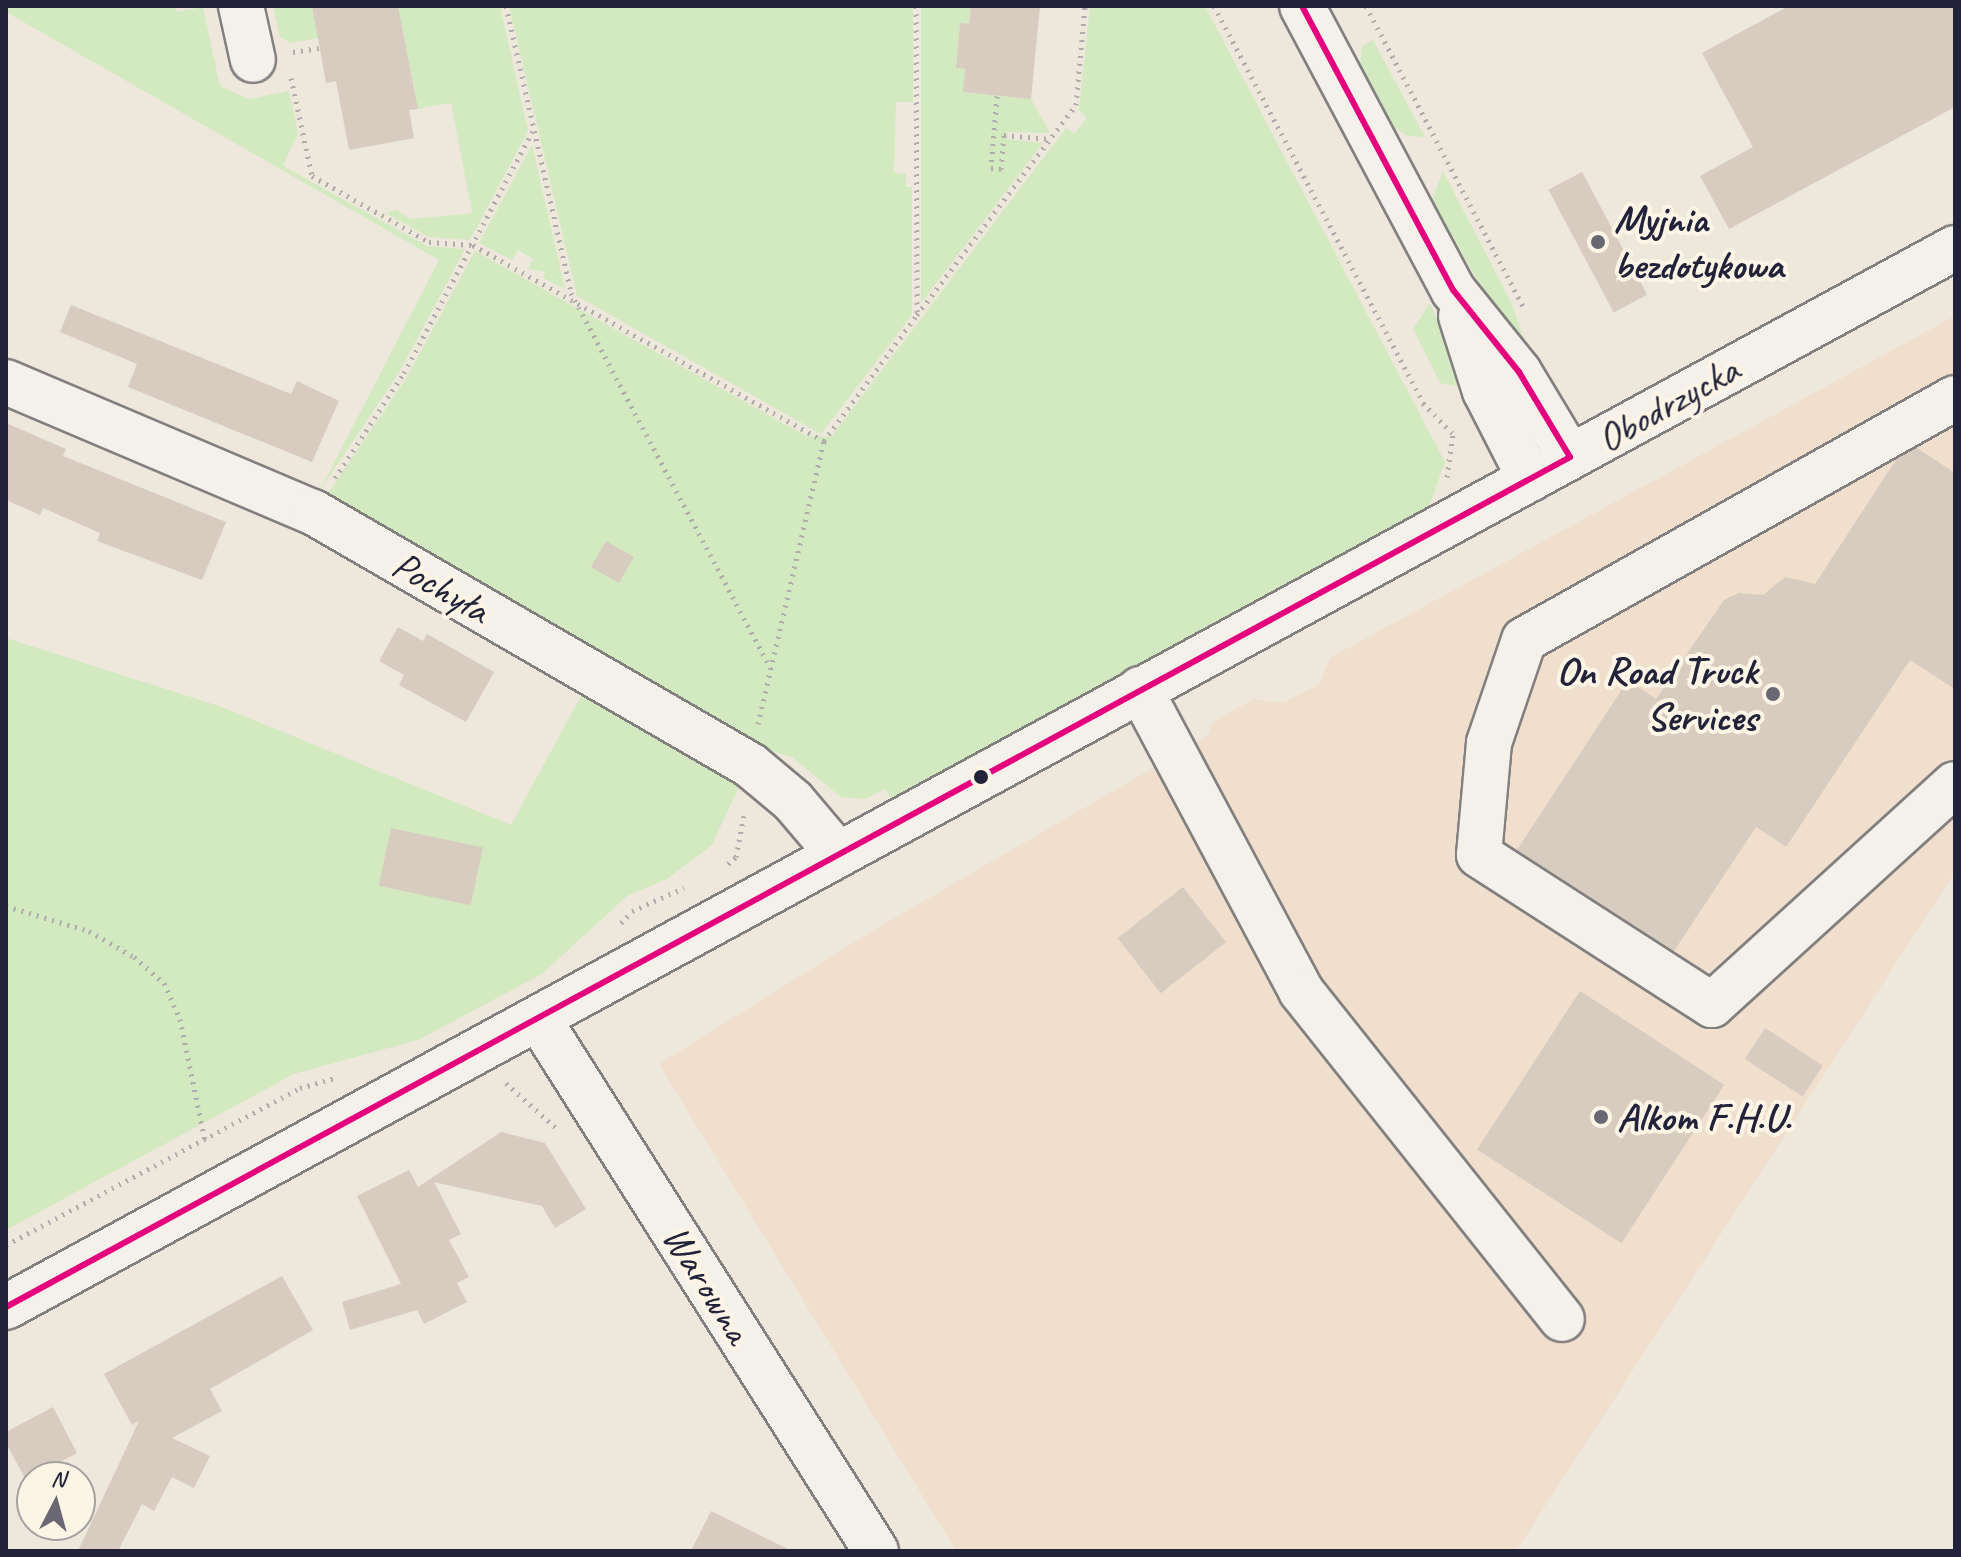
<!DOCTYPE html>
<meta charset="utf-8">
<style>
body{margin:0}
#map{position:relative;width:1961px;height:1557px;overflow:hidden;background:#eee7dc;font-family:Caveat,sans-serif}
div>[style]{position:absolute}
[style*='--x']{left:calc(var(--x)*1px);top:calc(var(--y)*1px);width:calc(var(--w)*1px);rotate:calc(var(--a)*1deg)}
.built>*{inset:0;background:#efdfcc}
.green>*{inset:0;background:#d3eac1}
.building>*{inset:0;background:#d7ccbf;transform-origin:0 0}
.path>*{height:5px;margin-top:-2.5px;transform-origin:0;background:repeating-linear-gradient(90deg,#afacab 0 2px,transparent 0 8px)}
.roads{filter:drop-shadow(2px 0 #827f7f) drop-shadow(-2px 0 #827f7f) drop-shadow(0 2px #827f7f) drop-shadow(0 -2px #827f7f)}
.minor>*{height:44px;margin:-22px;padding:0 22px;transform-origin:22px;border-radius:22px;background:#f4f0ea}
.bus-1>*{height:6px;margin:-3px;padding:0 3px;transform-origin:3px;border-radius:3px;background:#e5007d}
.dots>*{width:22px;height:22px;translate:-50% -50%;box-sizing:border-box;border:4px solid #fcf5e5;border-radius:50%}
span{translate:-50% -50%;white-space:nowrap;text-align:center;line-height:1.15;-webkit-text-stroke:8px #fcf5e5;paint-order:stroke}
.poi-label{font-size:40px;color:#22223b;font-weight:700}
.left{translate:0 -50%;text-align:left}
.right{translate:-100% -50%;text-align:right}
.street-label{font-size:40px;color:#22223b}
.frame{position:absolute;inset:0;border:8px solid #22223b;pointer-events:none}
.north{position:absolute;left:16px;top:1461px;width:80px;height:80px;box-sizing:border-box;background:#fcf5e5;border:2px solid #a5a1a1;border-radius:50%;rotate:6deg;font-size:22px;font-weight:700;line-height:32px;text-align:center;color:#22223b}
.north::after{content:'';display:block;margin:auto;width:28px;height:36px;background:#696773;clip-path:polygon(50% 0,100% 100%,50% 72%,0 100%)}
</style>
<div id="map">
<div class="built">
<div style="clip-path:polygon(1955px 316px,1955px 872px,1516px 1551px,956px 1551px,659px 1064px,874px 930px,1208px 736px,1212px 723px,1253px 699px,1283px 703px,1319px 685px,1330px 658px)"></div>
</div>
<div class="green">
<div style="clip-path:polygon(6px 6px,175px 6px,177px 12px,203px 7px,220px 86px,249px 99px,289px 91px,298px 133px,283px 166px,427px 246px,465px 249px,399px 373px,320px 490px,439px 260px,6px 12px)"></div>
<div style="clip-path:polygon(273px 6px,321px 6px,318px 38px,291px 43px,280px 37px)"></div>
<div style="clip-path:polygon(398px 6px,500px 6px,528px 131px,470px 240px,429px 237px,385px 213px,396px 210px,411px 219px,472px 213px,451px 103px,418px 109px)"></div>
<div style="clip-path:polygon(509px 6px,913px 6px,913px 102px,896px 102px,894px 173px,906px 174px,906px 187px,912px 187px,912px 315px,821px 434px,577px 296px)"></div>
<div style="clip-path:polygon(921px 6px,971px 6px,969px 24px,960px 23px,956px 68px,965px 69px,963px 92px,1031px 99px,1050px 133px,1007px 132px,1007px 139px,1043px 143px,921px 303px)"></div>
<div style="clip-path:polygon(1090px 6px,1205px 6px,1445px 462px,1428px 509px,892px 802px,886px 789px,865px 799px,841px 797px,793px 758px,771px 751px,327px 495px,407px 377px,475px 251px,806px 436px,831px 437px,1066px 128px,1074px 134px,1087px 118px,1079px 110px)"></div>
<div style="clip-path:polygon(1373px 40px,1425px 137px,1408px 136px,1393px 127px,1360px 64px,1362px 46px)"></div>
<div style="clip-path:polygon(532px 145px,565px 289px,543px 278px,545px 272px,528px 269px,533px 259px,518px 250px,512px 260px,479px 243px)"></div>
<div style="clip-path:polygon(1443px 171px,1511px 302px,1528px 351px,1488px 299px,1432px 200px)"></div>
<div style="clip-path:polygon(1430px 303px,1448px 344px,1464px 387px,1440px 383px,1413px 329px)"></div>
<div style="clip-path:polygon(6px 638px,219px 706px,511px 825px,583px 692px,740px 784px,712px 845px,667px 879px,627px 896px,542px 974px,418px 1040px,294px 1074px,6px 1230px)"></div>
</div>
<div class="building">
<div style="clip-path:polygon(312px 6px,398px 6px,418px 109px,409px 110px,414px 138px,349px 150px,336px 81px,326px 83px)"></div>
<div style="clip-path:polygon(971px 6px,1040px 6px,1031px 99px,963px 92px,965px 69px,956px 68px,960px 23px,969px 24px)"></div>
<div style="clip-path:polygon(1789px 6px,1955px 6px,1955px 107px,1729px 229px,1700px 176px,1753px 147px,1702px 53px)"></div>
<div style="left:1582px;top:172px;width:139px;height:38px;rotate:62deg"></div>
<div style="clip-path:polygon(71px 305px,291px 394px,297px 381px,339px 401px,312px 462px,128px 387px,137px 364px,60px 332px)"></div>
<div style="clip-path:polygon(6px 423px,66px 449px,63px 456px,226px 522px,202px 580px,97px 541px,100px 533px,43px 508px,40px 515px,6px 500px)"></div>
<div style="clip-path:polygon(1917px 448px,1955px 473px,1955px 689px,1910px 660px,1786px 847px,1756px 827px,1674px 951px,1517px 850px,1628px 680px,1656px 699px,1724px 600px,1739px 593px,1763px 595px,1785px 577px,1815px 584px,1896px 460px)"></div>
<div style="left:606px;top:541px;width:32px;height:30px;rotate:30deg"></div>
<div style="clip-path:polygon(398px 627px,423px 641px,427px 634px,494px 672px,466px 722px,399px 685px,404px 675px,379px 661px)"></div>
<div style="left:391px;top:828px;width:94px;height:59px;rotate:12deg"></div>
<div style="left:1183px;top:887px;width:70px;height:83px;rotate:52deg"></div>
<div style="left:1580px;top:991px;width:172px;height:189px;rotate:33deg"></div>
<div style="left:1765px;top:1028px;width:69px;height:37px;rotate:33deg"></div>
<div style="clip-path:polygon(501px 1132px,545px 1143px,586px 1209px,555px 1228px,542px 1206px,434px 1182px,461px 1234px,449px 1240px,469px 1277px,457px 1283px,467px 1302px,424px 1324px,417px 1310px,350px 1330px,342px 1302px,401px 1284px,357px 1196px,409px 1170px,418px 1187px)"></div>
<div style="clip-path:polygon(282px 1276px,313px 1330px,210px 1389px,222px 1411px,172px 1438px,210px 1456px,194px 1488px,172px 1477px,154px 1511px,142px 1504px,118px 1551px,78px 1551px,139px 1421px,132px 1425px,104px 1374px)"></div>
<div style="clip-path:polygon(53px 1407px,77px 1453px,26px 1480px,6px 1443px,6px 1432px)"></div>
<div style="clip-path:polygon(711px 1511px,792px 1551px,691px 1551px)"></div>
</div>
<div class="path">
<div style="--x:506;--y:6;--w:294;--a:77.2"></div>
<div style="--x:571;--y:293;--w:425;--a:62"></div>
<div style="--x:916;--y:6;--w:309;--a:89.8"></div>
<div style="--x:917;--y:315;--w:263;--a:-52.9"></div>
<div style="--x:1076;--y:105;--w:99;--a:-84.8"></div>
<div style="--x:1214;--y:6;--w:449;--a:62.2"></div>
<div style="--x:1423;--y:403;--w:43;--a:45.9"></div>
<div style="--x:1366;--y:6;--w:339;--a:62.4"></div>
<div style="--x:293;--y:52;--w:26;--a:-9"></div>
<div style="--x:291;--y:78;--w:100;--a:77.9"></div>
<div style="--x:312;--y:176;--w:134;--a:29.4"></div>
<div style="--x:429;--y:242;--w:44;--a:3.9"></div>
<div style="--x:473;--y:245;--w:402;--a:29.2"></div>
<div style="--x:997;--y:96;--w:72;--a:94.8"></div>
<div style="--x:991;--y:168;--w:10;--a:6"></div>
<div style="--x:1001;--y:169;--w:34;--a:-85"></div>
<div style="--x:1004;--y:135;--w:46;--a:5"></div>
<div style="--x:1447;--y:477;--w:43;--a:-82.1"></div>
<div style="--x:335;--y:478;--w:126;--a:-56.7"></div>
<div style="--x:404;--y:373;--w:276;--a:-62"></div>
<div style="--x:758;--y:724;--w:291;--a:-76.9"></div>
<div style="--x:824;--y:441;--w:157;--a:-53.6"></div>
<div style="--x:728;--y:864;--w:11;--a:-41"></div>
<div style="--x:736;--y:857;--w:43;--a:-79.2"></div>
<div style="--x:6;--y:906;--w:87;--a:16.8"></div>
<div style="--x:89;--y:931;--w:52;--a:30"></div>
<div style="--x:134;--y:957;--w:40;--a:41"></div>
<div style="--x:164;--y:983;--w:39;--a:66"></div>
<div style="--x:180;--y:1019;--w:125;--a:78.4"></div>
<div style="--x:621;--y:923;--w:16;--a:-47"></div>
<div style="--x:632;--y:911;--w:57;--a:-23.9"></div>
<div style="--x:506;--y:1083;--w:66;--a:41.9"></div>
<div style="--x:6;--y:1245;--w:333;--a:-28.1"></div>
<div style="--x:300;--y:1088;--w:35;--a:-16"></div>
</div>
<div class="roads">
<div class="minor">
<div style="--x:241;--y:6;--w:55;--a:77.5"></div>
<div style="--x:1302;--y:6;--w:322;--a:62"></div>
<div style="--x:1453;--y:290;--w:105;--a:51.2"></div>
<div style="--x:1519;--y:372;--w:99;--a:59"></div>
<div style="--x:1461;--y:316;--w:79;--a:72.3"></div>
<div style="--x:1485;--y:391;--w:99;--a:62.9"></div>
<div style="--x:6;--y:382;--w:333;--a:23"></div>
<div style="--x:313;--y:512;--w:505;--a:30.07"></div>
<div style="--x:750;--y:765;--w:56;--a:39.9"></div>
<div style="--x:793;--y:801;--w:70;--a:49.7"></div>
<div style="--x:1955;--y:398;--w:494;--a:150.7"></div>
<div style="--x:1524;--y:640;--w:109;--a:108.8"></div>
<div style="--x:1489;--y:743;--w:112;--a:95.1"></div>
<div style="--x:1479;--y:855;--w:277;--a:32.8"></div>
<div style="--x:1712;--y:1005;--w:328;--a:-42.3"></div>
<div style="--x:1140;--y:689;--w:342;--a:61.9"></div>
<div style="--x:1301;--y:991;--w:419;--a:51.5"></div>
<div style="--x:538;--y:1018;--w:631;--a:57.62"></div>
<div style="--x:6;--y:1307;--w:2218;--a:-28.52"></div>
</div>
</div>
<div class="bus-1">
<div style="--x:6;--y:1307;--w:1780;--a:-28.52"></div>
<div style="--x:1570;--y:457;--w:99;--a:-121"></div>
<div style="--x:1519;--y:372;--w:105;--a:-128.8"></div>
<div style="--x:1453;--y:290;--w:322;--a:-118"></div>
</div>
<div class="dots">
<div style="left:1598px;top:242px;background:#696773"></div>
<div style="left:1773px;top:694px;background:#696773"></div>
<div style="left:981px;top:777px;background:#22223b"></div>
<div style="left:1601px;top:1117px;background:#696773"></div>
</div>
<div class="poi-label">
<span class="left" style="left:1614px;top:242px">Myjnia<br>bezdotykowa</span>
<span class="right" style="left:1757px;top:694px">On Road Truck<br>Services</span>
<span class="left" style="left:1617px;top:1117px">Alkom F.H.U.</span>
</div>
<div class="street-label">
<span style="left:1668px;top:404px;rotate:-29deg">Obodrzycka</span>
<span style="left:441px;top:587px;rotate:30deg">Pochyła</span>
<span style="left:707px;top:1284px;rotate:58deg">Warowna</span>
</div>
<div class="frame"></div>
<div class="north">N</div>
</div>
